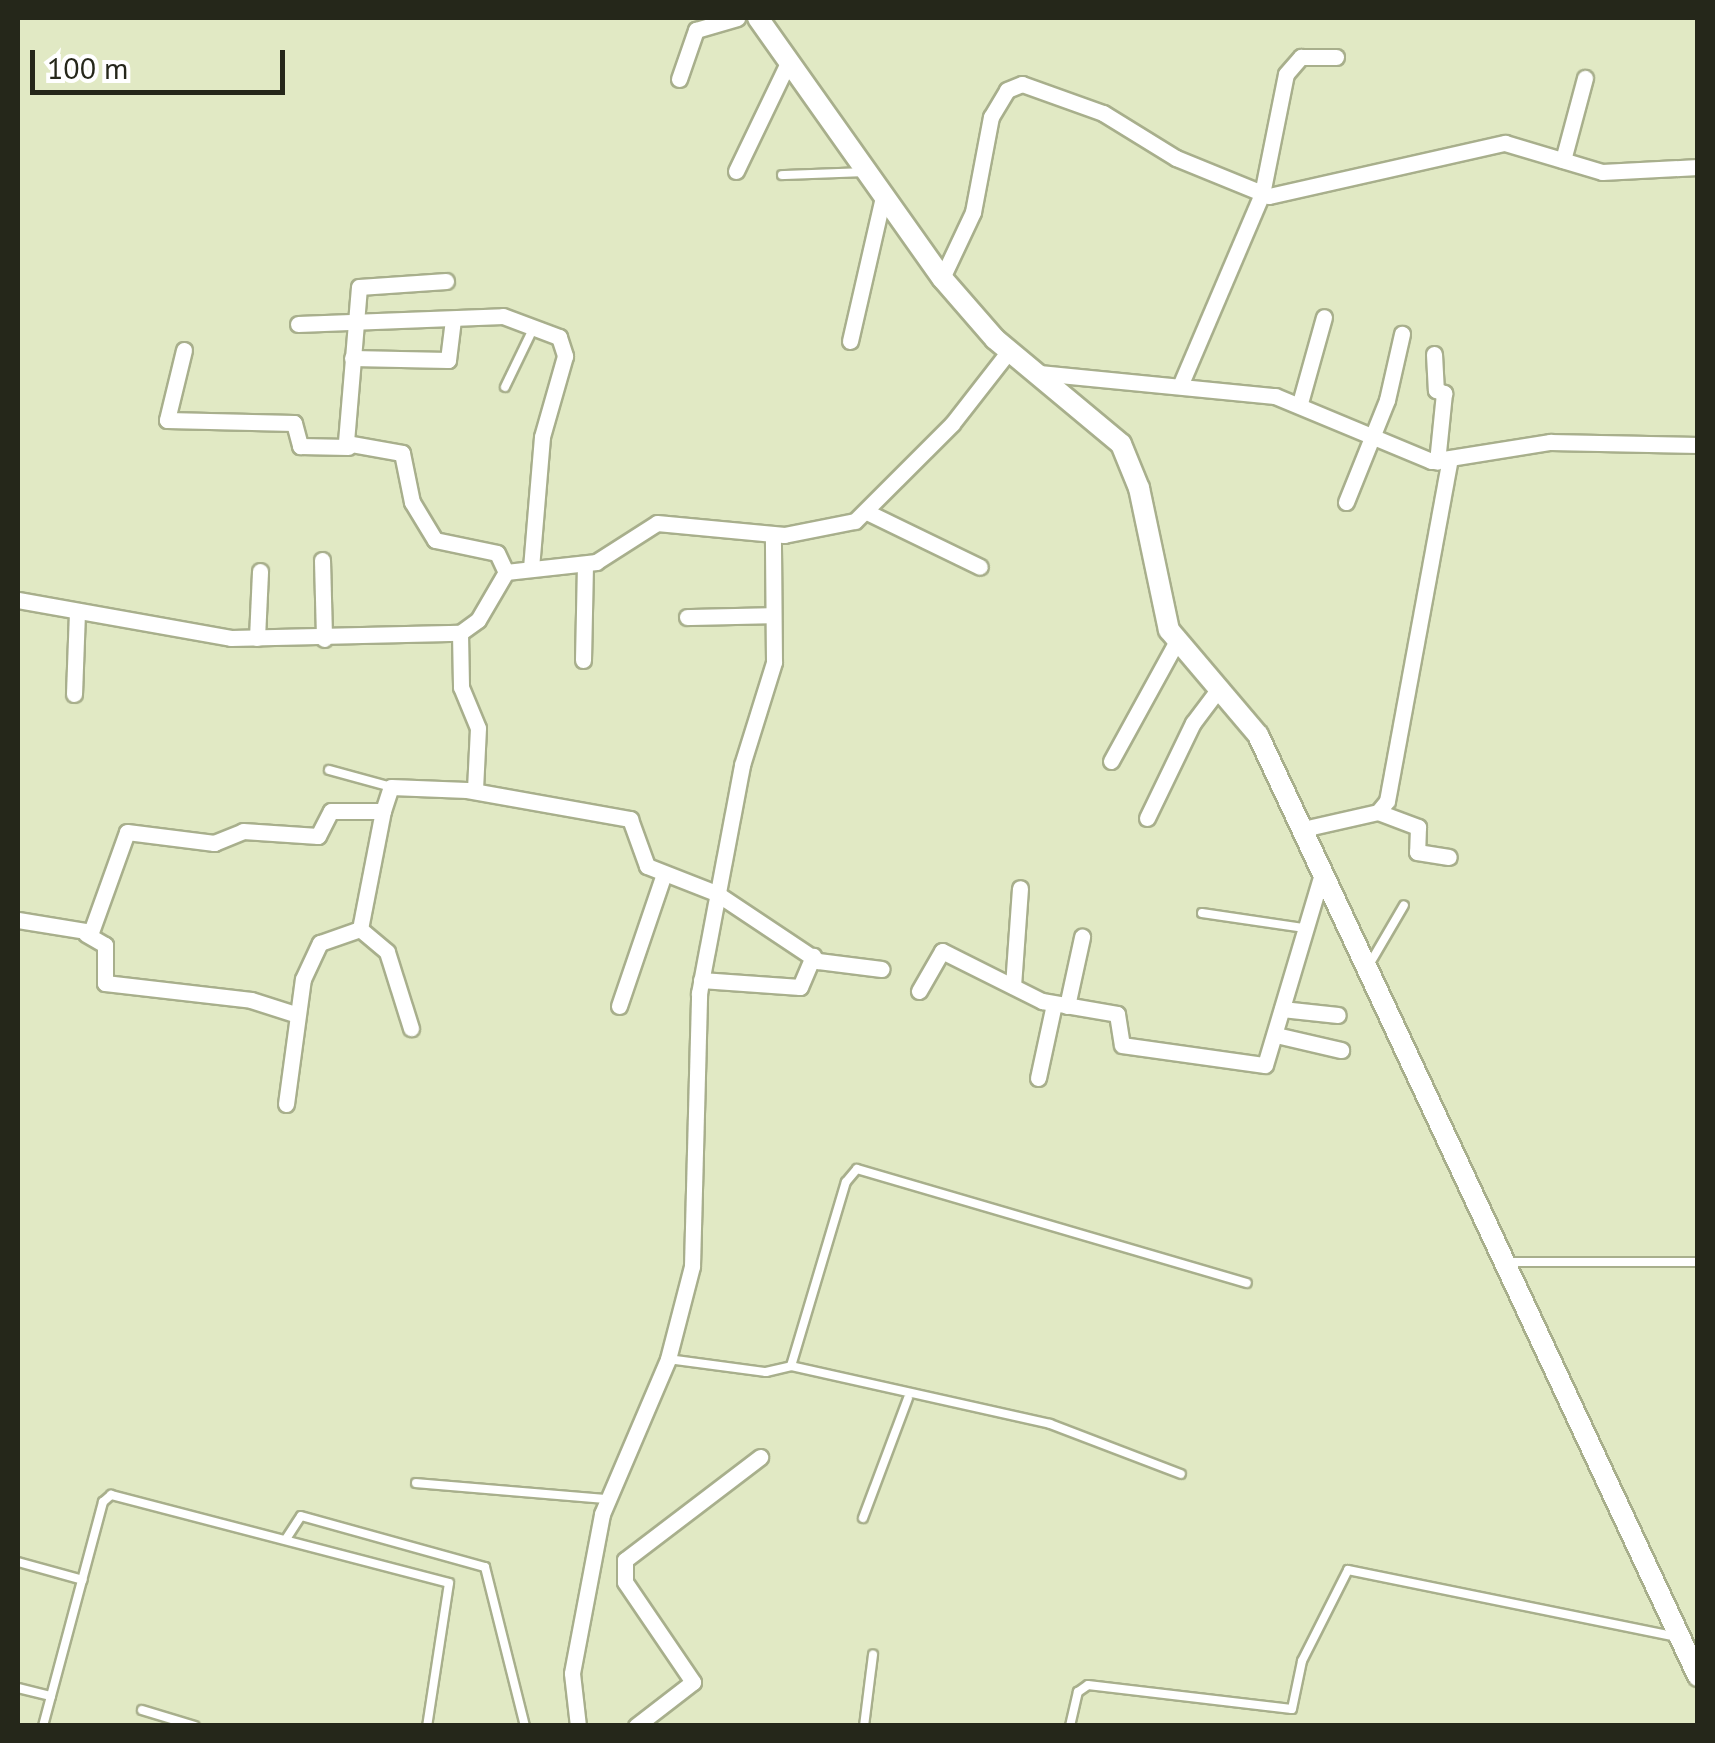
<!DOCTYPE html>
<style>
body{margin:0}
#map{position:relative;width:1715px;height:1743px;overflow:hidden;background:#e1e9c4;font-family:"PT Sans",sans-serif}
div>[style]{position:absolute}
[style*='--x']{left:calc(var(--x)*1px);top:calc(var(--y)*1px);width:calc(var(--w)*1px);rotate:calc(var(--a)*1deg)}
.roads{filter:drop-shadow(2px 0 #a8af8c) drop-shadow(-2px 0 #a8af8c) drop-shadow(0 2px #a8af8c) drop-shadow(0 -2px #a8af8c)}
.service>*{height:8px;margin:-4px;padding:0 4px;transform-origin:4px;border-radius:4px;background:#fff}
.minor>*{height:15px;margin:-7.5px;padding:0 7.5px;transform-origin:7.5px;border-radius:7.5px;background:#fff}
.tertiary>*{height:20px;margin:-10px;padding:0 10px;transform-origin:10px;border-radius:10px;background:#fff}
span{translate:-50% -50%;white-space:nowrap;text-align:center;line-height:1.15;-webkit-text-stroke:10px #fff;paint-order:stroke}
.frame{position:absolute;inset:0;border:20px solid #25271a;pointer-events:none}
.scale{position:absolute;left:30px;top:50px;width:255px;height:45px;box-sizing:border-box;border:5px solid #25271a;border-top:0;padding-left:12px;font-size:30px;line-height:35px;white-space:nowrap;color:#25271a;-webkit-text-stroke:8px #fff;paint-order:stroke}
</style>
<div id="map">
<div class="roads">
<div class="service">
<div style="--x:782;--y:175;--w:80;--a:-2.1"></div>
<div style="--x:505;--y:387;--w:67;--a:-64.2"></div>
<div style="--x:329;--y:770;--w:64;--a:15.3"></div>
<div style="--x:1202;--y:913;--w:102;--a:8.4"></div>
<div style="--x:1369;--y:965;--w:69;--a:-59.7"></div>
<div style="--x:1507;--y:1262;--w:191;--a:0"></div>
<div style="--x:668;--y:1359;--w:99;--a:7.6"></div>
<div style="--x:766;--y:1372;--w:26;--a:-13"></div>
<div style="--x:791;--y:1366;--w:192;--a:-73.4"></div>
<div style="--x:846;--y:1182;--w:17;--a:-50"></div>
<div style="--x:857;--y:1169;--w:406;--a:16.3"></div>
<div style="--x:791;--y:1366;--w:265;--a:12.6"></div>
<div style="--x:1050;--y:1424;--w:140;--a:20.9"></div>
<div style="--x:416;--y:1483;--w:192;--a:4.8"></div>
<div style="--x:863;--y:1518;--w:128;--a:-69.4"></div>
<div style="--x:286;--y:1539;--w:27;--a:-57"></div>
<div style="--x:301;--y:1516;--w:191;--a:15.5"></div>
<div style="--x:485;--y:1567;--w:164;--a:75.9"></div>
<div style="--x:18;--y:1562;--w:67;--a:15.5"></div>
<div style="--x:18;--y:1688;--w:34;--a:14"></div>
<div style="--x:142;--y:1710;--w:55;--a:16.8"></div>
<div style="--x:43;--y:1726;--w:232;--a:-75"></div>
<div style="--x:103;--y:1502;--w:11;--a:-41"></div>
<div style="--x:111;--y:1495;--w:349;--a:14.6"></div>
<div style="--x:449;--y:1583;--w:145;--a:98.7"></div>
<div style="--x:864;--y:1726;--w:72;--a:-82.8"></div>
<div style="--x:1070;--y:1726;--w:35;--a:-77"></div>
<div style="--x:1078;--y:1692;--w:12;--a:-35"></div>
<div style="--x:1088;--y:1685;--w:205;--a:6.7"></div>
<div style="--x:1292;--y:1709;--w:49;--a:-78.2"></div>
<div style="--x:1302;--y:1661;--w:102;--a:-63.2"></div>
<div style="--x:1348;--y:1570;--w:336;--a:11.5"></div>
</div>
<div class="minor">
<div style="--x:679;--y:79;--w:52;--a:-70.9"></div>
<div style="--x:696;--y:30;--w:43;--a:-16.3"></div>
<div style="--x:1563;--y:160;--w:85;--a:-75"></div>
<div style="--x:736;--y:171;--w:120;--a:-64.3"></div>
<div style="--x:942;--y:278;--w:73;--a:-64.8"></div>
<div style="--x:973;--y:212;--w:97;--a:-79.3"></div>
<div style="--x:991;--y:117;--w:31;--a:-59"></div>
<div style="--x:1007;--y:90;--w:16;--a:-22"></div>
<div style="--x:1022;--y:84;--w:86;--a:19.7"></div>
<div style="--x:1103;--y:113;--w:86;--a:31.7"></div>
<div style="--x:1176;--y:158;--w:100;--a:22.2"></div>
<div style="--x:1269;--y:196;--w:242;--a:-12.7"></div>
<div style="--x:1505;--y:143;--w:101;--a:16.6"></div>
<div style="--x:1602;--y:172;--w:96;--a:-3"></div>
<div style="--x:446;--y:281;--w:87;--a:176.1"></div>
<div style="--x:359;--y:287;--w:157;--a:94.8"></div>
<div style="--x:346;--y:443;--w:57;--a:10.1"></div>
<div style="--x:402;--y:453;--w:50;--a:78.5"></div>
<div style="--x:412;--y:502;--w:44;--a:58.8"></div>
<div style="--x:435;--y:540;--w:63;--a:11.8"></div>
<div style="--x:497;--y:553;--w:21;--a:65"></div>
<div style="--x:298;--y:324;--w:205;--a:-2.2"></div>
<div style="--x:503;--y:316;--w:60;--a:20.6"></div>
<div style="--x:559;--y:337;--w:20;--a:72"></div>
<div style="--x:565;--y:356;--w:84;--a:105.9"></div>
<div style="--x:542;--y:437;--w:130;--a:94.8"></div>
<div style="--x:850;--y:341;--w:144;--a:-77.1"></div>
<div style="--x:184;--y:350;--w:72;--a:103.7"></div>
<div style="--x:167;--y:420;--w:127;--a:1.4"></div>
<div style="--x:294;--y:423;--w:24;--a:75"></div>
<div style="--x:300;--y:446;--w:48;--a:1.2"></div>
<div style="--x:1434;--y:354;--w:36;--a:87"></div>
<div style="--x:1436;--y:390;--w:9;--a:21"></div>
<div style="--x:1444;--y:393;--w:69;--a:95.8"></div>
<div style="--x:352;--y:358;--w:96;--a:1.2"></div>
<div style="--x:448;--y:360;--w:41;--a:-83"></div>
<div style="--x:1039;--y:373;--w:237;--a:5.6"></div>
<div style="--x:1275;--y:396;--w:169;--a:22.6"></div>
<div style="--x:1431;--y:461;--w:121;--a:-9.1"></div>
<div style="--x:1550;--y:442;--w:148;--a:1.2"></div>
<div style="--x:1180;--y:386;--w:209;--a:-66.9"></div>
<div style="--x:1262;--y:194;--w:122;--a:-78.7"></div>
<div style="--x:1286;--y:74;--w:23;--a:-49"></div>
<div style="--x:1301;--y:57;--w:35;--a:0"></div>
<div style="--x:1300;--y:403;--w:89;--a:-74.4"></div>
<div style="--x:1346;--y:502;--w:110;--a:-68.1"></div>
<div style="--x:1387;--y:400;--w:68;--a:-77.2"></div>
<div style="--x:869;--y:513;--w:123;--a:25.9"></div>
<div style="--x:322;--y:560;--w:79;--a:88.5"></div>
<div style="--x:18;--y:600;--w:216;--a:10.1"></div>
<div style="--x:231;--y:638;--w:229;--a:-1.3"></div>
<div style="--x:460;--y:633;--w:22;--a:-36"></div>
<div style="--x:478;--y:620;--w:56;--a:-59.7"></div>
<div style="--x:506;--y:572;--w:91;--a:-6.3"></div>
<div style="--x:596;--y:562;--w:72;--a:-32.6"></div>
<div style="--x:657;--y:523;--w:128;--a:5.4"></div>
<div style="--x:784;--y:535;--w:72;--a:-11.2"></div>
<div style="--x:855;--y:521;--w:137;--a:-45"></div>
<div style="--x:952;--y:424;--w:93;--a:-52"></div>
<div style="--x:687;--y:617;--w:85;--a:-1.3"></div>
<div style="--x:460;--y:633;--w:54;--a:88.9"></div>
<div style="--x:461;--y:687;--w:44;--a:67.5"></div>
<div style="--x:478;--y:728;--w:62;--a:92.8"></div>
<div style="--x:257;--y:638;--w:67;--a:-87.4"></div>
<div style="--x:583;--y:660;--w:95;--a:-88.8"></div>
<div style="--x:74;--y:694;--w:81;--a:-87.9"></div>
<div style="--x:1111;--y:761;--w:137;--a:-61.2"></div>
<div style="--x:1378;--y:812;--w:43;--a:20.6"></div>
<div style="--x:1418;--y:827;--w:25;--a:92"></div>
<div style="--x:1417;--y:852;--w:32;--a:9"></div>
<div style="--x:1147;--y:818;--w:106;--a:-64.2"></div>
<div style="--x:1193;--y:723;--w:45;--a:-53.1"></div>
<div style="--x:1303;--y:829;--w:77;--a:-12.8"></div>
<div style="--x:1378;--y:812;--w:14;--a:-51"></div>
<div style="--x:1387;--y:801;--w:345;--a:-79.6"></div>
<div style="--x:18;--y:920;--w:74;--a:9.3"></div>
<div style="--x:91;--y:932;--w:106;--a:-70.2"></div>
<div style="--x:127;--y:832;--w:88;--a:7.2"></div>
<div style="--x:214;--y:843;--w:31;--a:-22"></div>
<div style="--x:243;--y:831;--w:75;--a:3.8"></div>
<div style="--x:318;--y:836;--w:28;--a:-63"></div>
<div style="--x:331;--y:811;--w:52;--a:0"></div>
<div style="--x:383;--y:811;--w:25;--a:-72"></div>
<div style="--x:391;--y:787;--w:76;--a:2.3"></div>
<div style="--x:467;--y:790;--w:166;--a:10.1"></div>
<div style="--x:630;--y:819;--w:50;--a:70.1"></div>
<div style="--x:647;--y:866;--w:74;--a:21.4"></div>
<div style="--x:716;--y:893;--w:123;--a:33.7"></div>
<div style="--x:818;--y:961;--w:64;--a:7.2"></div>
<div style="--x:360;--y:929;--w:35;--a:40"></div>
<div style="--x:387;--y:952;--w:80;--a:72.5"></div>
<div style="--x:86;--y:934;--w:22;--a:30"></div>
<div style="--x:105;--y:945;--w:38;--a:90"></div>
<div style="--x:105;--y:983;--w:147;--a:6.6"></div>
<div style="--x:251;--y:1000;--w:46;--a:17.7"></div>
<div style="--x:701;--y:980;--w:99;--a:4"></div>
<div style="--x:800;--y:987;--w:34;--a:-67"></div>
<div style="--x:1013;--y:986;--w:98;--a:-85.9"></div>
<div style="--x:919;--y:991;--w:46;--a:-60.1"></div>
<div style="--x:942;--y:951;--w:112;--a:26.6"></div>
<div style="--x:1042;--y:1001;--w:76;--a:9.8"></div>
<div style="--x:1117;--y:1014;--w:31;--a:81"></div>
<div style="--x:1122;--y:1045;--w:144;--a:8"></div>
<div style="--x:1265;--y:1065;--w:202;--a:-73.4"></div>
<div style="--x:619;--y:1006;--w:139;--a:-71.2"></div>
<div style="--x:1067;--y:1006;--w:71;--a:-77.7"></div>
<div style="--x:1282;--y:1009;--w:56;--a:6.1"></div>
<div style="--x:1276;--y:1035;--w:67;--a:13"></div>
<div style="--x:1038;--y:1078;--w:76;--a:-77.8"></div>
<div style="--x:286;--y:1104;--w:126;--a:-82.3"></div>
<div style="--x:303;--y:979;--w:40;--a:-65"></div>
<div style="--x:320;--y:943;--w:42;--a:-19.3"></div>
<div style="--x:360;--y:929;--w:120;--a:-79"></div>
<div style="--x:578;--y:1726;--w:53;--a:-96.5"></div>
<div style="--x:572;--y:1673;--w:162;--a:-79.3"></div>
<div style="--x:602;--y:1514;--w:168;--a:-66.9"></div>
<div style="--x:668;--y:1359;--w:96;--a:-75.5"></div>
<div style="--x:692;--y:1266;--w:273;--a:-88.5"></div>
<div style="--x:699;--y:993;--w:232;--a:-79.3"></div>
<div style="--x:742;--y:765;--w:108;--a:-72.7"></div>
<div style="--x:774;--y:662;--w:127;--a:-90.5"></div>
<div style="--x:636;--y:1726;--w:72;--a:-37.7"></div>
<div style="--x:693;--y:1682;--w:121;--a:-124.2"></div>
<div style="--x:625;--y:1582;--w:22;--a:-90"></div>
<div style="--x:625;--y:1560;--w:170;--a:-37.3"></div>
</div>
<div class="tertiary">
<div style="--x:758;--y:18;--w:319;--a:54.7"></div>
<div style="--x:942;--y:278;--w:81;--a:49"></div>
<div style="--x:995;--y:339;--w:164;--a:39.8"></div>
<div style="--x:1121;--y:444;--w:48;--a:67.8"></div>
<div style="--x:1139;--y:488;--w:145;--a:78.1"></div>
<div style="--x:1169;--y:630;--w:138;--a:49.7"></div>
<div style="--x:1258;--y:735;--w:1039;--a:64.94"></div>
</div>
</div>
<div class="frame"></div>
<div class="scale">100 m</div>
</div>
